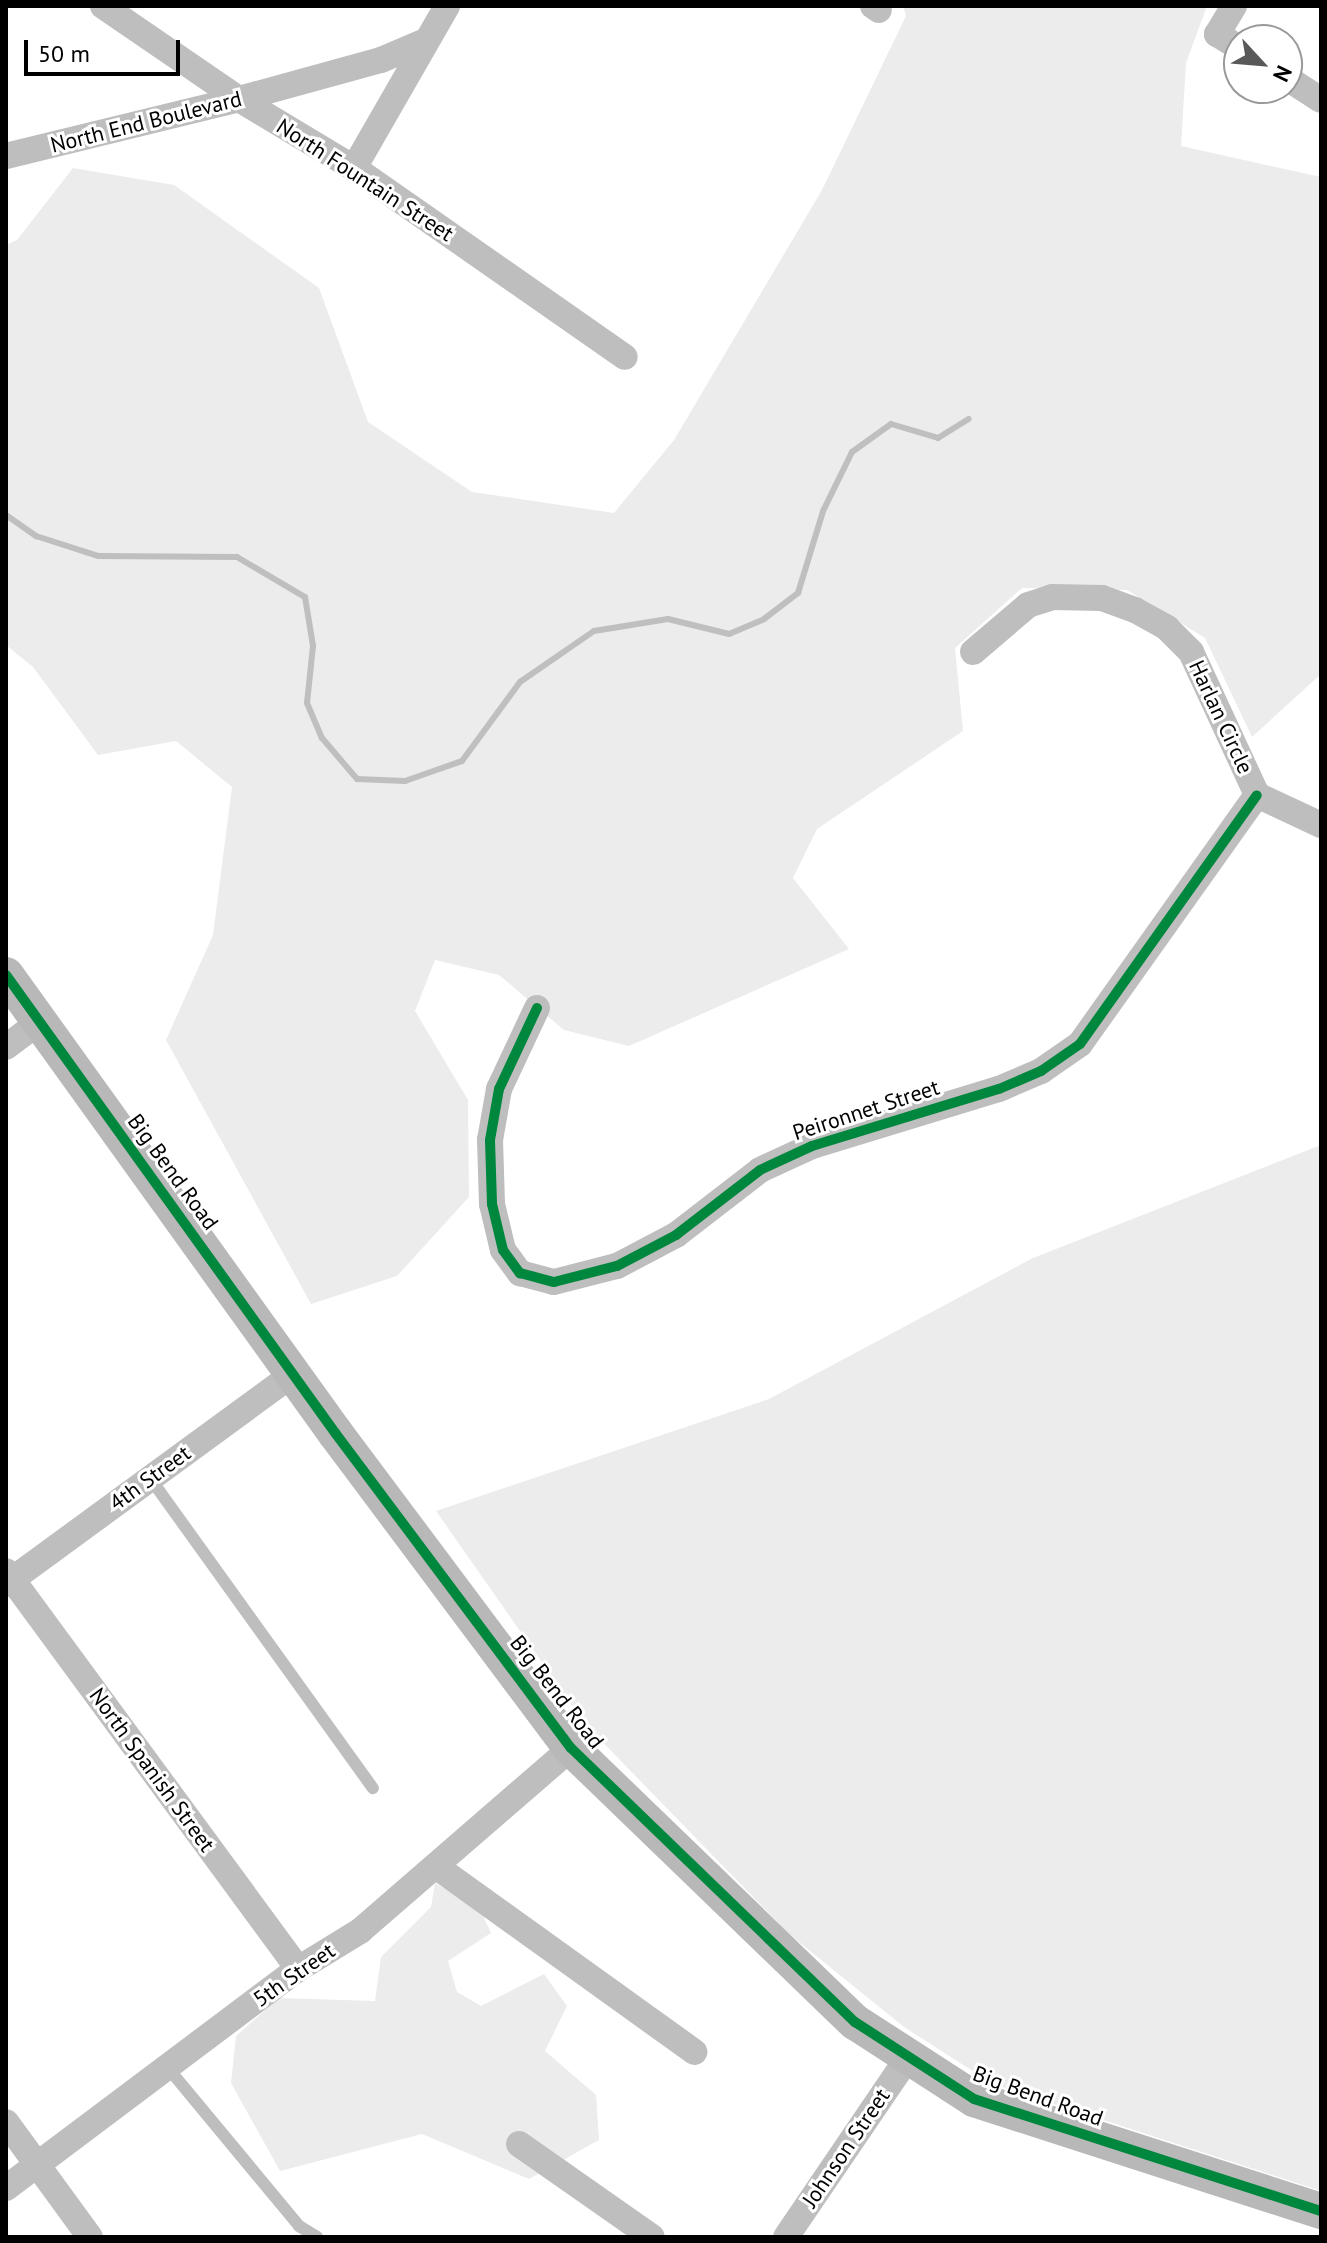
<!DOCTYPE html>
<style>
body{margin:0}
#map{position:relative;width:1327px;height:2243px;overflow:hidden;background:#fff;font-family:"PT Sans",sans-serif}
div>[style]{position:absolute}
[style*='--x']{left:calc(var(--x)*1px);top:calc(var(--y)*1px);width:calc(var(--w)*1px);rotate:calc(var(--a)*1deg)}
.green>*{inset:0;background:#ececec}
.stream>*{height:6px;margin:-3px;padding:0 3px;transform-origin:3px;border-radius:3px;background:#bfbfbf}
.service>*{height:12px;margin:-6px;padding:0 6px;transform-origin:6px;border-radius:6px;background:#bebebe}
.minor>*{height:26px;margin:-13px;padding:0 13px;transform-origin:13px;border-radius:13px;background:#bebebe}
.secondary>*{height:36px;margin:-18px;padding:0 18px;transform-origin:18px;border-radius:18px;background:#b8b8b8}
.cycleway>*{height:10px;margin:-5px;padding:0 5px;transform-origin:5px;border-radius:5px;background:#00873e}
span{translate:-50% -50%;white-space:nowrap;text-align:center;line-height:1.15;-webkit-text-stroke:6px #fff;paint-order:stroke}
.street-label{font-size:22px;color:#000}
.frame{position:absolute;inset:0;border:8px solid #000;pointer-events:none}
.north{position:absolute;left:1223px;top:24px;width:80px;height:80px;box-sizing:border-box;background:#fff;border:2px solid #999;border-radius:50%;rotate:116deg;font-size:22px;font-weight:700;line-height:32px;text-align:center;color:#000}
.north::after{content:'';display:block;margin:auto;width:28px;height:36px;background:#595959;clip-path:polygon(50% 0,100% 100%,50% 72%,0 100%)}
.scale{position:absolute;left:24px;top:40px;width:156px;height:36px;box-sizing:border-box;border:4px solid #000;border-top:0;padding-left:10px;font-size:24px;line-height:28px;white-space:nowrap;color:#000;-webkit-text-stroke:6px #fff;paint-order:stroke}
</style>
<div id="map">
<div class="green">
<div style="clip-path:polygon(903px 6px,1207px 6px,1186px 63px,1181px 146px,1321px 177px,1321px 674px,1252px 737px,1205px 638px,1127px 590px,1022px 588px,955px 648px,963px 731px,817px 829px,793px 878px,849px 949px,629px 1046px,564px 1030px,499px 975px,435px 960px,415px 1011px,468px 1100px,469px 1197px,397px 1276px,311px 1304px,166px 1040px,213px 935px,232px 787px,176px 741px,98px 755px,33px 667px,6px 645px,6px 245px,17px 240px,73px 168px,174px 185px,319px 288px,368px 422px,472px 492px,614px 513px,674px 440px,822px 190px,906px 16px)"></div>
<div style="clip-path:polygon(1321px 1145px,1321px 2191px,993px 2084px,904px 2027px,789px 1934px,585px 1724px,436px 1511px,769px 1399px,1033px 1258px)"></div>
<div style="clip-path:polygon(435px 1883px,480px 1909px,491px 1933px,448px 1961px,457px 1992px,481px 2006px,544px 1974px,567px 2006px,545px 2051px,596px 2095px,599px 2140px,529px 2179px,422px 2134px,280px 2171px,231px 2083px,236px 2036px,279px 1998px,375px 2001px,381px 1957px,431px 1907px)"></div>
</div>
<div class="stream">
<div style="--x:6;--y:515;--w:37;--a:35"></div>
<div style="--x:36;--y:536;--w:65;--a:17.9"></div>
<div style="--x:98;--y:556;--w:139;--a:0.4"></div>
<div style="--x:237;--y:557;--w:79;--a:30.5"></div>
<div style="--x:305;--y:597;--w:50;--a:80.7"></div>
<div style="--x:313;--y:646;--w:57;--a:96"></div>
<div style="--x:307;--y:703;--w:38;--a:67"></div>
<div style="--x:322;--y:738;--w:54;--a:49.5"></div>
<div style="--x:357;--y:779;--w:48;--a:2.4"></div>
<div style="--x:405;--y:781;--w:60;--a:-19.3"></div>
<div style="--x:462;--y:761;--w:98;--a:-53.7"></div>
<div style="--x:520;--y:682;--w:90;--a:-34.6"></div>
<div style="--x:594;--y:631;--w:75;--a:-9.2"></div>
<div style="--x:668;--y:619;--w:63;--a:13.8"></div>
<div style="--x:729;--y:634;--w:38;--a:-23"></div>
<div style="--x:764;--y:619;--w:43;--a:-37.4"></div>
<div style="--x:798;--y:593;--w:86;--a:-73"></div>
<div style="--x:823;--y:511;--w:66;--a:-63.8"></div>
<div style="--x:852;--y:452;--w:48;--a:-35.7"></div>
<div style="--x:891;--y:424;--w:49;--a:16.6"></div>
<div style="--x:938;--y:438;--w:36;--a:-32"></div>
</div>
<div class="service">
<div style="--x:150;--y:1478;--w:382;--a:54.3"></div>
<div style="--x:168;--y:2068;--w:205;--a:50.3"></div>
<div style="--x:299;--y:2226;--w:21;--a:31"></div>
</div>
<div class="minor">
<div style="--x:103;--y:6;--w:165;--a:34.4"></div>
<div style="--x:239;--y:99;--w:134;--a:31"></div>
<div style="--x:354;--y:168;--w:330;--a:34.9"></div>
<div style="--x:873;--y:6;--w:7;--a:34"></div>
<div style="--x:1234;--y:6;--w:33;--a:121"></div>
<div style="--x:1217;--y:34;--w:26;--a:32"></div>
<div style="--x:1287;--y:78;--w:40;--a:32.9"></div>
<div style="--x:6;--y:156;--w:240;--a:-13.7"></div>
<div style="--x:239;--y:99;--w:147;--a:-15.4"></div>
<div style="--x:381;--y:60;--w:46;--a:-23.2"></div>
<div style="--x:354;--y:168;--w:187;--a:-60.1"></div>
<div style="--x:973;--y:652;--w:72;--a:-40.5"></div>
<div style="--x:1028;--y:605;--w:25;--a:-18"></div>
<div style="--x:1052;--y:597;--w:50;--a:1.1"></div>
<div style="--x:1102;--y:598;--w:35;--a:20"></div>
<div style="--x:1135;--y:610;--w:37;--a:29"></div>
<div style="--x:1167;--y:628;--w:34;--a:45"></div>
<div style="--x:1191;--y:652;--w:157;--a:65.2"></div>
<div style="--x:1257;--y:795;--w:71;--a:25.1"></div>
<div style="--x:537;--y:1008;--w:89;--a:115.1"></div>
<div style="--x:499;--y:1089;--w:52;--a:100"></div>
<div style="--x:490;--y:1140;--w:64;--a:88.2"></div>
<div style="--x:492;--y:1204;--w:47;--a:76.6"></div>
<div style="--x:503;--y:1250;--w:29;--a:54"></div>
<div style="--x:520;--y:1273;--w:35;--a:15"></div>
<div style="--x:554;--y:1282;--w:65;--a:-14.3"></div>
<div style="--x:617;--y:1266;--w:67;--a:-27.7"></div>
<div style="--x:676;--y:1235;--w:106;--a:-37.7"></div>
<div style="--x:760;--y:1170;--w:57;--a:-24.8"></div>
<div style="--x:812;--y:1146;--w:195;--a:-17"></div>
<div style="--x:999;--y:1089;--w:46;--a:-23.2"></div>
<div style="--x:1041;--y:1071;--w:47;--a:-34.7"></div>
<div style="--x:1080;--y:1044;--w:305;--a:-54.6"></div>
<div style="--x:6;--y:1047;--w:41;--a:-37.1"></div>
<div style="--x:6;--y:1571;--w:494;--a:53.7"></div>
<div style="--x:6;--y:1584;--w:357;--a:-36.2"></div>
<div style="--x:437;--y:1867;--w:317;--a:35.7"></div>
<div style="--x:6;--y:2122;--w:142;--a:53.9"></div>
<div style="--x:519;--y:2144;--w:162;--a:35"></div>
<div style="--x:6;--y:2188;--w:365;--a:-36.9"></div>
<div style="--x:298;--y:1969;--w:73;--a:-31.5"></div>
<div style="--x:360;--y:1931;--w:279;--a:-40.9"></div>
<div style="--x:786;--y:2237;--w:215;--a:-55.8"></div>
</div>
<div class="secondary">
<div style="--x:6;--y:975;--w:565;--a:54.29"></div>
<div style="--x:336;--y:1434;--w:392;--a:53.2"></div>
<div style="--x:571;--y:1748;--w:395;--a:44"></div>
<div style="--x:855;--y:2022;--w:142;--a:32.9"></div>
<div style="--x:974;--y:2099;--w:365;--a:17.9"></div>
</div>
<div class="cycleway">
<div style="--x:6;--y:975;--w:565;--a:54.29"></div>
<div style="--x:336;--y:1434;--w:392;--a:53.2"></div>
<div style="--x:571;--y:1748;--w:395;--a:44"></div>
<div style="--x:855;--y:2022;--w:142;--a:32.9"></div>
<div style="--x:974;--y:2099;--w:365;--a:17.9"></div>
<div style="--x:537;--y:1008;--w:89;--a:115.1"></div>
<div style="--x:499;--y:1089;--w:52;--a:100"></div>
<div style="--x:490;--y:1140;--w:64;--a:88.2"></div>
<div style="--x:492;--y:1204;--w:47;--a:76.6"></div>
<div style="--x:503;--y:1250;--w:29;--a:54"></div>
<div style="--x:520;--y:1273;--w:35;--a:15"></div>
<div style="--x:554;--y:1282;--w:65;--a:-14.3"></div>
<div style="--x:617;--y:1266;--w:67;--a:-27.7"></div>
<div style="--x:676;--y:1235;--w:106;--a:-37.7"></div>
<div style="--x:760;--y:1170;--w:57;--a:-24.8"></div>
<div style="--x:812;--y:1146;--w:195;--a:-17"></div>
<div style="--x:999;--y:1089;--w:46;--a:-23.2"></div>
<div style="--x:1041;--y:1071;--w:47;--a:-34.7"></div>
<div style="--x:1080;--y:1044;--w:305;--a:-54.6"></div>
</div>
<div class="street-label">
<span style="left:146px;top:122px;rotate:-14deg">North End Boulevard</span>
<span style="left:365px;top:180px;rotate:33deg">North Fountain Street</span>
<span style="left:1221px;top:717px;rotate:65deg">Harlan Circle</span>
<span style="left:866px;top:1110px;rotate:-18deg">Peironnet Street</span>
<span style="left:173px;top:1172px;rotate:54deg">Big Bend Road</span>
<span style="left:150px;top:1478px;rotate:-36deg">4th Street</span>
<span style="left:557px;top:1692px;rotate:52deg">Big Bend Road</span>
<span style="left:152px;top:1770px;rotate:54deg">North Spanish Street</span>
<span style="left:294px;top:1975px;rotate:-35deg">5th Street</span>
<span style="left:1038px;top:2096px;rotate:20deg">Big Bend Road</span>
<span style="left:846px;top:2148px;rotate:-56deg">Johnson Street</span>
</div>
<div class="frame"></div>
<div class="north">N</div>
<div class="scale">50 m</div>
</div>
